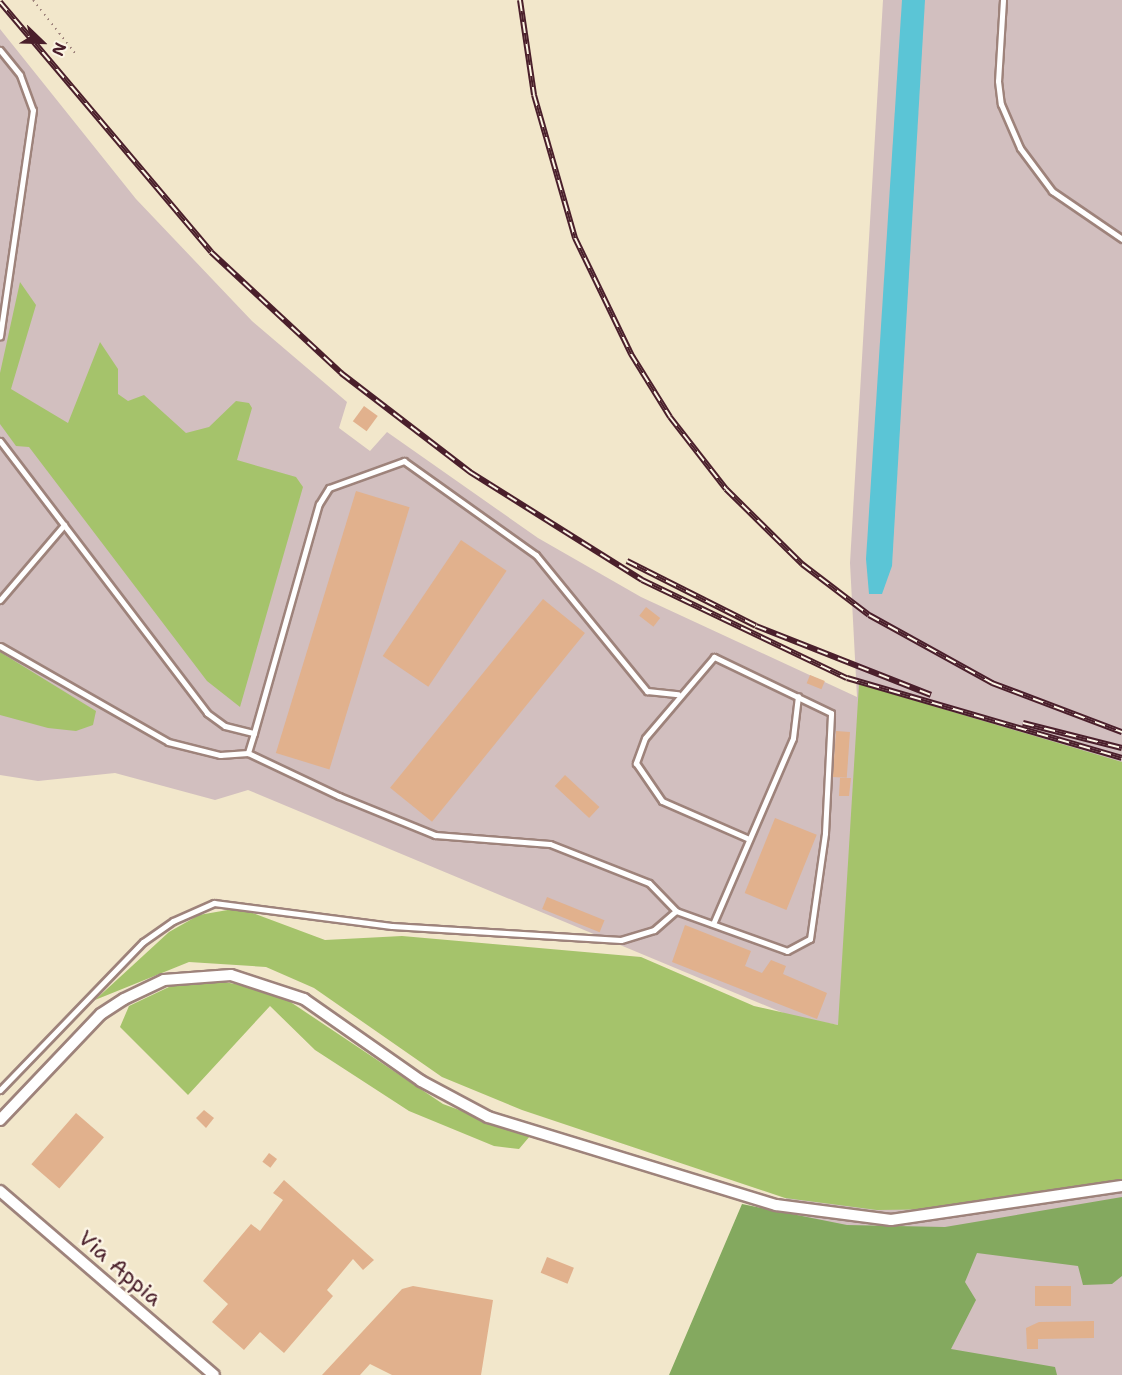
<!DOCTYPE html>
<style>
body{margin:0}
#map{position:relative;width:1122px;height:1375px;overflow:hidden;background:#f2e7cb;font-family:"Shantell Sans",sans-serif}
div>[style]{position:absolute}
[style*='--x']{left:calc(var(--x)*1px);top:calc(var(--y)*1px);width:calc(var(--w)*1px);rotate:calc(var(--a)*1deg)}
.industrial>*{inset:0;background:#d2bfbf}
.green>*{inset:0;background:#a5c36b}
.forest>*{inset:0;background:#84a95f}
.water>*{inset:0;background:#5bc5d6}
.building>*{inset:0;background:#e1b18d;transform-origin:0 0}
.path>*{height:2px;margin-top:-1px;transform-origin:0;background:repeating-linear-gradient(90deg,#9e837b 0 1.5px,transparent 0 6px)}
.roads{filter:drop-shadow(2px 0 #9e837b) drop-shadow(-2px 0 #9e837b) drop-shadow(0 2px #9e837b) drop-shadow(0 -2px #9e837b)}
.service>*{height:5px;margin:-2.5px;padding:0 2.5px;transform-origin:2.5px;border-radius:2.5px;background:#fff}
.minor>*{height:10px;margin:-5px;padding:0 5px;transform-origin:5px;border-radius:5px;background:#fff}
.rail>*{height:6px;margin-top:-3px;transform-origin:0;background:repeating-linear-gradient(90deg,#fcf5e5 0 11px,#4a1f2b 0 22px);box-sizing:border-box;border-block:2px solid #4a1f2b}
span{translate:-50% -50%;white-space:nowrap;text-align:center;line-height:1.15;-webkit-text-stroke:5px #fcf5e5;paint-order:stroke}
.street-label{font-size:22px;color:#4a1f2b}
.north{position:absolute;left:12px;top:12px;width:60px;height:60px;-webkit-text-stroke:4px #fcf5e5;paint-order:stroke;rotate:113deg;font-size:16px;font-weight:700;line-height:24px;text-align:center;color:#4a1f2b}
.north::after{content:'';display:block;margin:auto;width:21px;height:27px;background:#4a1f2b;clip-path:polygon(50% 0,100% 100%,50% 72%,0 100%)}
</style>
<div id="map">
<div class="industrial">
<div style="clip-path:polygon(883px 0,1122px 0,1122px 1375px,733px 1375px,838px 1025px,793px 1017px,248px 790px,215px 800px,115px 773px,38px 781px,0 775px,0 29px,136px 199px,252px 321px,347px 402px,339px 428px,370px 451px,387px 432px,538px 538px,641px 597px,857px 697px,850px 563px)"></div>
</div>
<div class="green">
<div style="clip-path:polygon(20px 282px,36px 305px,11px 389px,68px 423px,100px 342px,118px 369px,118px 394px,128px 401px,144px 395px,186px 433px,209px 427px,236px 401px,249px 403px,252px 408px,237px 460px,296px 477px,303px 487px,240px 707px,207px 681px,29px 447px,16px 446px,0 424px,0 373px)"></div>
<div style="clip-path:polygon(0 652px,96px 711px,93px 725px,76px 731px,48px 728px,0 715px)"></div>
<div style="clip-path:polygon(859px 684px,1122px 762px,1122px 1179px,943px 1209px,877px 1210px,785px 1198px,522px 1110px,442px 1077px,314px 988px,266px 967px,189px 962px,95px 1000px,169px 932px,199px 915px,239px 908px,325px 940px,402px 936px,641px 957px,754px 1006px,838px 1025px)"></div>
<div style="clip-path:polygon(224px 982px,274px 991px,443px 1104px,530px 1136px,519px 1149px,494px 1146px,409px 1111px,315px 1050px,270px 1006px,188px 1095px,120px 1027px,129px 1006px,171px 986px)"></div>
</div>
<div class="forest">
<div style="clip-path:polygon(1122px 1197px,1122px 1276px,1112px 1284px,1083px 1285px,1078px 1266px,977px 1253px,965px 1282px,976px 1300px,951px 1349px,1055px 1367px,1057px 1375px,669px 1375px,742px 1204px,847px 1225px,945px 1227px)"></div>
</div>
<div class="water">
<div style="clip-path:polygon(902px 0,925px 0,892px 566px,882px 594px,869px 594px,866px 559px)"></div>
</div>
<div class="building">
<div style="left:364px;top:406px;width:17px;height:19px;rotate:36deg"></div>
<div style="left:356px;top:491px;width:56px;height:274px;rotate:17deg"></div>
<div style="left:461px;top:540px;width:55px;height:140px;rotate:34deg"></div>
<div style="left:543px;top:599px;width:54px;height:243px;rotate:39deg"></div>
<div style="left:646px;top:607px;width:18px;height:11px;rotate:38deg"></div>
<div style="left:810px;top:675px;width:16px;height:9px;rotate:22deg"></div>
<div style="left:836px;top:731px;width:14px;height:46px;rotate:4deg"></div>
<div style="left:565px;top:775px;width:47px;height:15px;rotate:43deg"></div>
<div style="clip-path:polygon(840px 778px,851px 778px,849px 796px,839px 796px)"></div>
<div style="left:775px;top:818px;width:45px;height:81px;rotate:22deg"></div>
<div style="left:547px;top:897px;width:62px;height:13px;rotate:22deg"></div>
<div style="clip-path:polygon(685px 925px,751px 951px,745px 966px,762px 973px,771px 960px,786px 966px,783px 974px,827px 993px,817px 1019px,672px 962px)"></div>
<div style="clip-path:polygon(204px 1110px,214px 1118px,206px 1128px,196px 1118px)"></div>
<div style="left:76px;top:1113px;width:37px;height:68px;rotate:41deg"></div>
<div style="left:269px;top:1153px;width:10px;height:11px;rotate:37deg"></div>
<div style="clip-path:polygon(284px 1180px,374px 1260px,363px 1270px,353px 1259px,327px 1290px,333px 1296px,284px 1353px,260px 1332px,244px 1350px,212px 1322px,228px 1304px,203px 1281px,251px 1224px,260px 1231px,283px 1200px,273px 1193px)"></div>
<div style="left:547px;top:1257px;width:29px;height:17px;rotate:22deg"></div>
<div style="clip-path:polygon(413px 1286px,493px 1300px,481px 1375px,392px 1375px,370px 1364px,360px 1375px,322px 1375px,402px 1289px)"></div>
<div style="left:1035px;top:1286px;width:36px;height:20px"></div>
<div style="clip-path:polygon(1094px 1321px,1094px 1338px,1038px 1339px,1038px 1349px,1027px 1349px,1026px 1328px,1039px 1322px)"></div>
</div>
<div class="path">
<div style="--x:33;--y:0;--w:68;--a:51.6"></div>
</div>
<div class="roads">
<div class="service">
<div style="--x:1003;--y:0;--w:81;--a:93.5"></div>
<div style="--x:998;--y:81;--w:23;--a:83"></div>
<div style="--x:1001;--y:104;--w:48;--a:66.6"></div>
<div style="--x:1020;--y:148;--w:54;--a:53.3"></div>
<div style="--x:1052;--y:191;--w:85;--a:34.4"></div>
<div style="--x:0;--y:50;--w:32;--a:51"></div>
<div style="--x:20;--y:75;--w:37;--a:70"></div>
<div style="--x:33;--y:110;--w:229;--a:98.3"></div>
<div style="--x:0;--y:441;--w:342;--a:52.7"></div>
<div style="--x:207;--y:713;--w:22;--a:36"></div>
<div style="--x:225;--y:726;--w:30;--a:14"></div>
<div style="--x:254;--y:733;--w:238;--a:-74.2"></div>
<div style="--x:319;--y:504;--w:19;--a:-58"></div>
<div style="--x:329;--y:488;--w:80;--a:-19.8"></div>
<div style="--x:404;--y:461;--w:162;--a:35.5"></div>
<div style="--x:536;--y:555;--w:176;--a:50.8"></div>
<div style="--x:647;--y:691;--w:31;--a:6"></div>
<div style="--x:0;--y:600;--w:99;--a:-49.5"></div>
<div style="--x:0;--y:646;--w:193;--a:29.7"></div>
<div style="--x:168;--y:742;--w:54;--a:14"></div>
<div style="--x:220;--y:755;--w:28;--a:-4"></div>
<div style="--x:254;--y:733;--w:21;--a:107"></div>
<div style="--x:248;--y:753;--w:101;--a:25.3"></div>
<div style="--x:339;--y:796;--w:104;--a:22.1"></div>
<div style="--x:435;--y:835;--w:115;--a:4.5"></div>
<div style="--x:550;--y:844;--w:106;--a:21.5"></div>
<div style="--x:649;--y:883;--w:39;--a:46"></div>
<div style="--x:676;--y:911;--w:118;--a:19.8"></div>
<div style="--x:787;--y:951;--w:26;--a:-28"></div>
<div style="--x:810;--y:939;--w:107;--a:-81.9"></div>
<div style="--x:825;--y:833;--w:120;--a:-87.1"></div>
<div style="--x:831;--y:713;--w:130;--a:-154.4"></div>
<div style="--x:714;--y:657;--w:106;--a:130.4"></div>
<div style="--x:645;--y:738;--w:27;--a:110"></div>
<div style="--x:636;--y:763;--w:46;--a:55.6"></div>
<div style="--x:662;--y:801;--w:95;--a:23.6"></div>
<div style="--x:713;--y:924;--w:202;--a:-66.7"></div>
<div style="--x:793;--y:738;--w:42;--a:-83.2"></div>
<div style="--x:0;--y:1090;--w:206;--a:-46"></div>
<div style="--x:143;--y:942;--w:37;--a:-35"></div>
<div style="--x:173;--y:921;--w:45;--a:-23.7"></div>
<div style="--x:214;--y:903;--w:179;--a:7.4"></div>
<div style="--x:392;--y:926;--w:229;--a:3.5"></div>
<div style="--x:621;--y:940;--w:34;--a:-17"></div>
<div style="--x:654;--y:930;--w:29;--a:-41"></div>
</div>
<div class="minor">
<div style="--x:0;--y:1120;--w:146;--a:-46.4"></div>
<div style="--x:101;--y:1014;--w:27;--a:-33"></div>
<div style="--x:124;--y:999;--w:44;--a:-25.4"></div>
<div style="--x:164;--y:980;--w:67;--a:-4.3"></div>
<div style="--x:231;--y:975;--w:77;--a:18.2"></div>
<div style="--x:304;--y:999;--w:143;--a:35"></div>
<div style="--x:421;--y:1081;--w:76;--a:28.2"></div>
<div style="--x:488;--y:1117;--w:301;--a:17"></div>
<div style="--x:776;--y:1205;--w:116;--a:7.4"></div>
<div style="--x:891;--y:1220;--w:233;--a:-8.4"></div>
<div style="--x:0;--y:1191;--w:282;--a:40.7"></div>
</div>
</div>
<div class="rail">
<div style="--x:520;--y:0;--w:96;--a:81.6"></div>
<div style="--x:534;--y:95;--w:149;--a:74"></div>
<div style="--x:575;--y:238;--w:129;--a:64.2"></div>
<div style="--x:631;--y:354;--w:74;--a:58.2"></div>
<div style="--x:670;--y:417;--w:91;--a:52.1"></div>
<div style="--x:726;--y:489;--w:107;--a:44.6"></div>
<div style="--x:802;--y:564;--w:84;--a:37.3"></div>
<div style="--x:869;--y:615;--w:141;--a:28.9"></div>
<div style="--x:992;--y:683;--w:139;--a:20.7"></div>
<div style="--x:0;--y:2;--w:327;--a:49.8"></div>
<div style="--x:211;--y:252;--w:178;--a:42.9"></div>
<div style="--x:341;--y:373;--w:163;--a:37.5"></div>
<div style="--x:470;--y:472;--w:203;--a:32.1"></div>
<div style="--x:642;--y:580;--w:227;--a:25.6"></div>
<div style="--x:847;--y:678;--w:286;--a:16.2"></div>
<div style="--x:627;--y:561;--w:144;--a:26.7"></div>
<div style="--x:756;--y:626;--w:188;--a:21.5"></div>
<div style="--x:1023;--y:723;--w:102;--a:14.2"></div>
</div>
<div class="street-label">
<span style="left:120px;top:1268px;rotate:41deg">Via Appia</span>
</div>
<div class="north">N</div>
</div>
